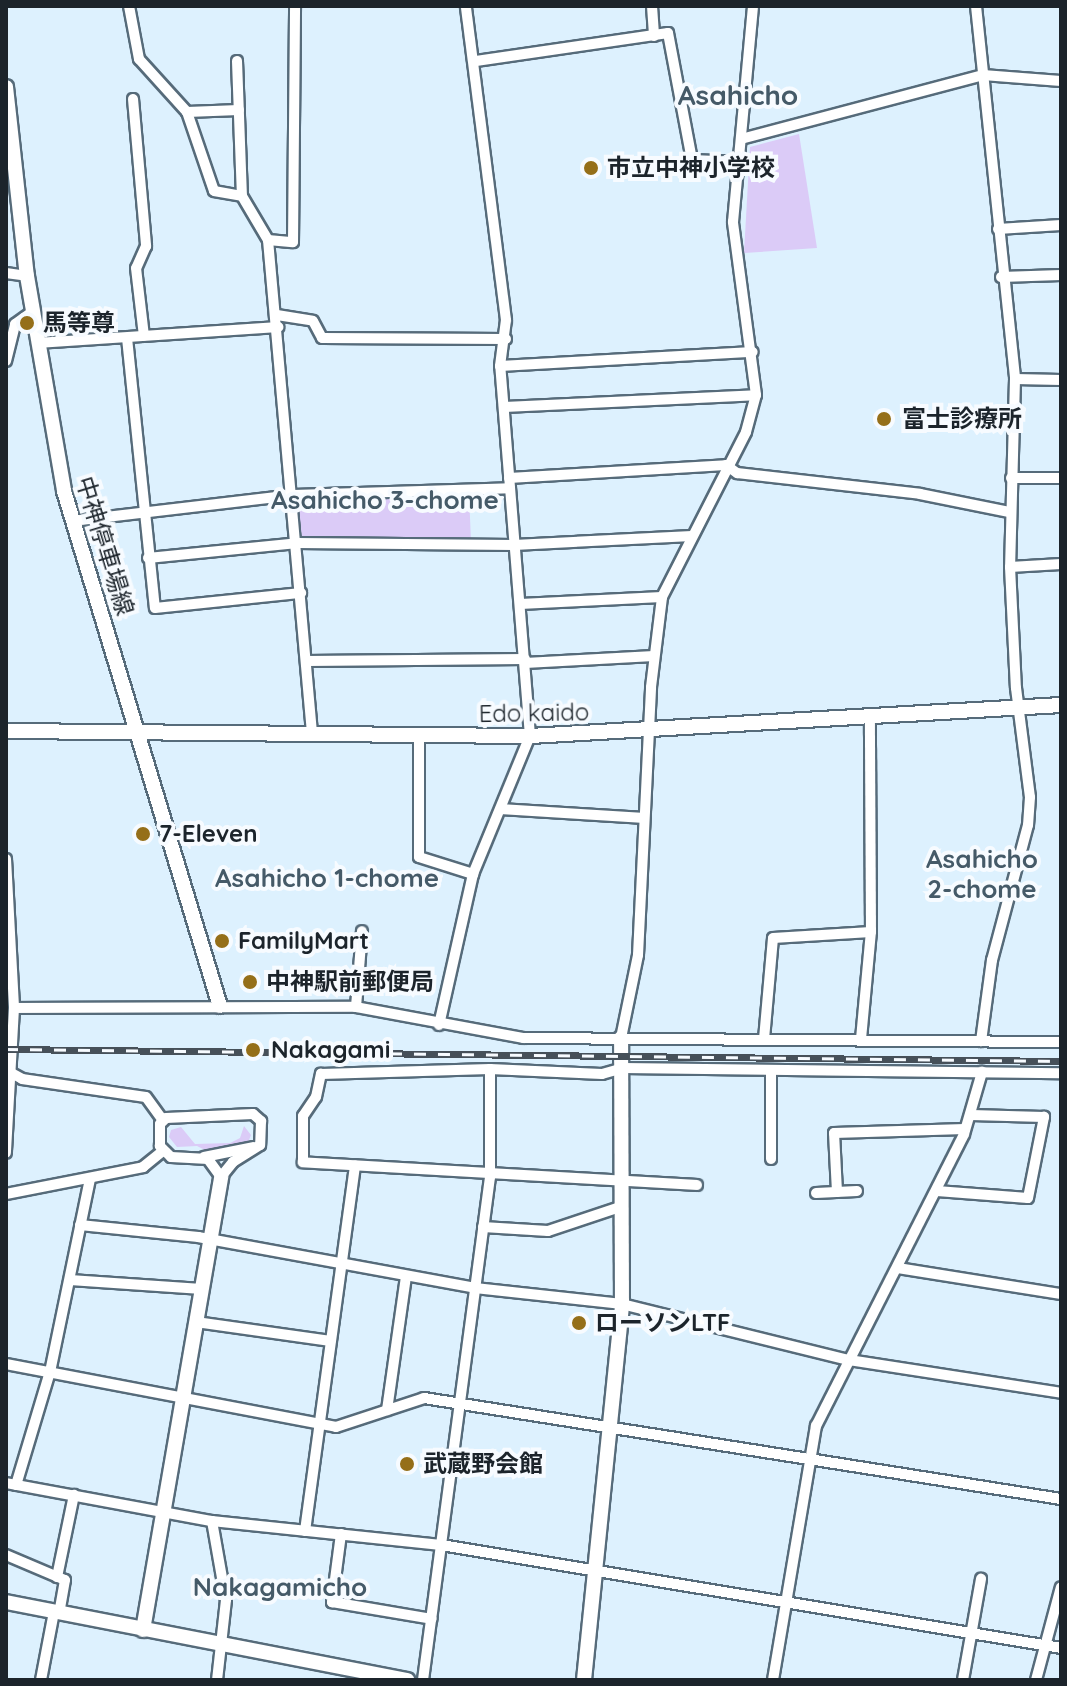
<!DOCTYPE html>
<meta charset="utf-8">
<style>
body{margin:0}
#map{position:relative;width:1067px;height:1686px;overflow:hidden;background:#ddf1fe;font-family:Quicksand,"Noto Sans JP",sans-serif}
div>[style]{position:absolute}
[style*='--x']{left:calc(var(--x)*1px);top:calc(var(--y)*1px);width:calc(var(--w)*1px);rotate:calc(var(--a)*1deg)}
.green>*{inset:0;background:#dbcbf7}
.roads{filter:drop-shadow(2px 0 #566b7a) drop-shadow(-2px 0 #566b7a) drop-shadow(0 2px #566b7a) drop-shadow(0 -2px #566b7a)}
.street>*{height:10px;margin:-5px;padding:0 5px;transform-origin:5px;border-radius:5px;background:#fff}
.secondary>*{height:14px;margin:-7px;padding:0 7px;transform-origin:7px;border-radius:7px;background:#fff}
.rail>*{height:7px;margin-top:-3.5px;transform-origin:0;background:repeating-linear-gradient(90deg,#f7fbff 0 12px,#465059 0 24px);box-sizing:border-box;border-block:2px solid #465059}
.dots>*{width:22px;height:22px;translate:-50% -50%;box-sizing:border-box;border:4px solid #f7fbff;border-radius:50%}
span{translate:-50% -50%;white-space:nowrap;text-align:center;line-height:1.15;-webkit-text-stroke:8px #f7fbff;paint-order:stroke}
.poi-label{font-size:24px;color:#1c242b;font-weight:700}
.left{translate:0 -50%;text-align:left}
.street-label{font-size:24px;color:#1c242b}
.neighbourhood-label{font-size:26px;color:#455a68;font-weight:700}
.quarter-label{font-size:28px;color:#455a68;font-weight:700}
.frame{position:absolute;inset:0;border:8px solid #1c242b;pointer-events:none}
</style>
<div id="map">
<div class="green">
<div style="clip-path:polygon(799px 134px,817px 248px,744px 253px,750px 147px)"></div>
<div style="clip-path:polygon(469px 493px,471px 542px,301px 539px,297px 497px)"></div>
<div style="clip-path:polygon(244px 1126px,251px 1135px,247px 1145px,211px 1153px,197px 1146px,177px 1147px,169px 1137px,171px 1130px,181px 1127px,195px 1144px,230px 1143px,240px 1138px)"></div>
</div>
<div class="roads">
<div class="street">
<div style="--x:129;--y:6;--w:54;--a:79.3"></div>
<div style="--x:139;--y:59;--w:72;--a:47.8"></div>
<div style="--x:187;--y:112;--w:83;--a:71.1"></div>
<div style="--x:214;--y:191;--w:28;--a:10"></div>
<div style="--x:242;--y:196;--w:51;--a:59.4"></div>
<div style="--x:268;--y:240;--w:496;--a:84.9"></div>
<div style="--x:652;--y:6;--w:30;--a:86"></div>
<div style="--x:976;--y:6;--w:375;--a:84"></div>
<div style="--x:1015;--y:379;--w:188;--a:91.5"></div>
<div style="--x:1010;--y:567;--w:121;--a:87.2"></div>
<div style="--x:1016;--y:688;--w:110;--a:82.7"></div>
<div style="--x:1030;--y:797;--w:28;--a:94"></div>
<div style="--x:1028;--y:825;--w:140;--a:104.9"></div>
<div style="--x:992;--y:960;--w:82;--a:97.7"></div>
<div style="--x:237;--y:61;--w:135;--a:87.9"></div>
<div style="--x:476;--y:61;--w:194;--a:-8.3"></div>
<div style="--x:668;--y:33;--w:129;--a:79.3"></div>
<div style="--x:692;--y:160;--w:47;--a:2.4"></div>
<div style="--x:133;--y:99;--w:148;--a:84.9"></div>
<div style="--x:146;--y:246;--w:24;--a:114"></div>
<div style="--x:136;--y:268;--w:68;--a:83.3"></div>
<div style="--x:187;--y:112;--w:52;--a:-2.2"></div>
<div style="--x:741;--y:139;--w:250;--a:-14.8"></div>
<div style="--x:983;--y:75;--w:78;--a:4.4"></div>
<div style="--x:998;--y:229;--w:63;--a:-3.6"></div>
<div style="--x:268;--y:240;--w:25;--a:5"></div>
<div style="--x:293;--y:242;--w:236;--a:-89.5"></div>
<div style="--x:6;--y:273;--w:21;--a:8"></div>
<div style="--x:1001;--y:277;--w:60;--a:-1.9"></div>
<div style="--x:277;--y:315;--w:36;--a:9"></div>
<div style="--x:313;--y:321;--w:19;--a:62"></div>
<div style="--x:322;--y:338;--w:184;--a:0.3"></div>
<div style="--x:127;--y:338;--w:271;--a:84.1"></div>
<div style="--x:155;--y:608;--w:147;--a:-5.9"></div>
<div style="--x:37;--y:343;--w:242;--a:-3.8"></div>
<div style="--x:6;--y:361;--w:38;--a:-76"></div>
<div style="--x:15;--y:324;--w:21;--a:-35"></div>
<div style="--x:500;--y:366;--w:253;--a:-3.2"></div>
<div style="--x:1015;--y:379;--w:46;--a:1.2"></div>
<div style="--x:504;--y:407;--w:252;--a:-2.7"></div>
<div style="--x:509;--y:478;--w:217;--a:-3.4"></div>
<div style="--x:726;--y:465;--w:14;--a:36"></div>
<div style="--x:737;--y:473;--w:184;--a:6.5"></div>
<div style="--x:920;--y:494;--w:91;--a:11.4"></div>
<div style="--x:1011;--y:478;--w:50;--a:0"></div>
<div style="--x:72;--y:521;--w:223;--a:-6.7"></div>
<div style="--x:293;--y:495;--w:217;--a:-1.8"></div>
<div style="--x:148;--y:558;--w:150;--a:-5.7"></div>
<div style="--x:297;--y:543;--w:217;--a:0.5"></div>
<div style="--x:514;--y:545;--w:178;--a:-2.9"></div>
<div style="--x:1010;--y:567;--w:51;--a:-3.4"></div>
<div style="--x:520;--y:604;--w:142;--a:-2.8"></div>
<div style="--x:307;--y:661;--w:218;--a:-0.5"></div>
<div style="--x:525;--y:663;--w:129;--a:-3.1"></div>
<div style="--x:419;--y:735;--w:122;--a:90"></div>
<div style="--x:419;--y:857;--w:57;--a:17.5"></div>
<div style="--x:501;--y:809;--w:143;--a:3.6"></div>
<div style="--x:6;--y:859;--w:149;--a:86.9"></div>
<div style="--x:14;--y:1008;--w:145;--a:93.2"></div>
<div style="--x:356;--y:1007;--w:76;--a:-85.5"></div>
<div style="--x:14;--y:1008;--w:342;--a:-0.2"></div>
<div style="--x:356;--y:1007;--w:170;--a:10.5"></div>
<div style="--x:523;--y:1038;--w:538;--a:0.43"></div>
<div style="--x:439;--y:1025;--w:155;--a:-77.3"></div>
<div style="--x:473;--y:874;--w:149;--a:-67.6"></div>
<div style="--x:530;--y:736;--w:371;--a:-94.6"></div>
<div style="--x:500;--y:366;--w:46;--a:-82.6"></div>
<div style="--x:506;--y:320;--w:317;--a:-97.3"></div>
<div style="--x:621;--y:1038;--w:85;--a:-78.4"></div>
<div style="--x:638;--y:955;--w:268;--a:-87.2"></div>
<div style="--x:651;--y:687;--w:91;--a:-83"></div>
<div style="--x:662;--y:597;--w:185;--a:-63"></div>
<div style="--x:746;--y:432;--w:38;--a:-75"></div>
<div style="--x:756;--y:395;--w:175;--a:-97.6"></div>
<div style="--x:733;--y:222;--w:217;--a:-84.7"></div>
<div style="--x:764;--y:1039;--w:101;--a:-84.9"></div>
<div style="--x:773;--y:938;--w:98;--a:-3.5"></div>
<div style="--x:861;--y:1039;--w:107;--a:-84.7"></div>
<div style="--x:871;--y:932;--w:215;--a:-90.3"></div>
<div style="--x:6;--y:1070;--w:18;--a:29"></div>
<div style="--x:22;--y:1079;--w:125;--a:8.3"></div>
<div style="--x:146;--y:1097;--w:29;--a:54"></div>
<div style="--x:771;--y:1070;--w:89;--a:90"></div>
<div style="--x:253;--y:1114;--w:11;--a:41"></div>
<div style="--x:261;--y:1121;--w:24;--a:92"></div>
<div style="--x:260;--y:1145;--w:32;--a:148"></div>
<div style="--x:233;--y:1162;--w:19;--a:129"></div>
<div style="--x:221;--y:1177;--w:22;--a:-126"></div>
<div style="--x:208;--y:1159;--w:37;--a:-177"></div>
<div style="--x:171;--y:1157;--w:16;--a:-135"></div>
<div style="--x:160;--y:1146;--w:22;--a:-90"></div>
<div style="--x:160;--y:1124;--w:8;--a:-45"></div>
<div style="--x:166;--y:1118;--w:87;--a:-2.6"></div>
<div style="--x:204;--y:1157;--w:50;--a:-11.5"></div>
<div style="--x:697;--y:1185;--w:395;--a:-176.7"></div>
<div style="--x:303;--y:1162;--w:46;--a:-90"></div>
<div style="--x:303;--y:1116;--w:23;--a:-56"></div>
<div style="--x:316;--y:1097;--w:24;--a:-78"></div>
<div style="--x:321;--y:1074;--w:169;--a:-1.7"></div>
<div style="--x:490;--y:1069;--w:112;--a:2.6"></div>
<div style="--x:602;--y:1074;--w:22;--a:-16"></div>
<div style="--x:623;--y:1068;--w:438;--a:0.7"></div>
<div style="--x:937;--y:1191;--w:91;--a:4.4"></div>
<div style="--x:1028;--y:1198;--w:83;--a:-78.8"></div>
<div style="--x:1044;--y:1117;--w:73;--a:-178.4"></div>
<div style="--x:837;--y:1192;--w:59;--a:-92.9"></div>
<div style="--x:834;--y:1133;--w:131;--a:-1.7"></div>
<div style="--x:816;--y:1193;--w:41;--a:-2.8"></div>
<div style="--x:6;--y:1194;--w:140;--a:-11.1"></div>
<div style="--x:143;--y:1167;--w:26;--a:-39"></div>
<div style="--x:80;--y:1225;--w:119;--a:5.8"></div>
<div style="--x:198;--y:1237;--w:282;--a:10.4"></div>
<div style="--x:475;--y:1288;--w:148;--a:6.2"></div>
<div style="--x:622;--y:1304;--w:234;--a:13.9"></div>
<div style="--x:849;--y:1360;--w:215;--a:8.8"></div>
<div style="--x:483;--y:1227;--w:65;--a:3.5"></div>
<div style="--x:548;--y:1231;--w:79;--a:-18.4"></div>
<div style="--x:898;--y:1268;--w:165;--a:9.1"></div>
<div style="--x:70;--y:1280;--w:132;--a:3.9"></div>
<div style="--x:196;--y:1322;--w:136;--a:8"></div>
<div style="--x:6;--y:1364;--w:336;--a:10.8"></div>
<div style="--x:336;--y:1427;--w:93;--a:-18.2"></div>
<div style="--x:424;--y:1398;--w:645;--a:9.01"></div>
<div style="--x:387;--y:1410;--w:135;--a:-81.9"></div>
<div style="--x:6;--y:1483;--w:209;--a:10.5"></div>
<div style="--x:212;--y:1521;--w:230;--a:6"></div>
<div style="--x:441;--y:1545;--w:628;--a:9.43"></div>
<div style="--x:16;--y:1485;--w:118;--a:-73.3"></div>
<div style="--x:50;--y:1372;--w:198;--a:-78.3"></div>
<div style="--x:212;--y:1521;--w:80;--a:80"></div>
<div style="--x:226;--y:1600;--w:81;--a:96.4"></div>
<div style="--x:305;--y:1531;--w:369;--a:-82.2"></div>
<div style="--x:341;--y:1534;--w:69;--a:97.5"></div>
<div style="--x:332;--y:1602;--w:101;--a:9.6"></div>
<div style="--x:6;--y:1555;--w:64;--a:23"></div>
<div style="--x:65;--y:1580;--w:34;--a:100"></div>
<div style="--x:57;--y:1577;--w:84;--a:-78.3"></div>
<div style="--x:41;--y:1680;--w:69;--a:-79.2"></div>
<div style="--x:423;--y:1680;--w:507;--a:-82.41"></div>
<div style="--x:490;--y:1177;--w:108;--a:-90"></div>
<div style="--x:773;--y:1680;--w:258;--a:-80.4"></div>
<div style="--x:816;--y:1426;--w:327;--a:-63.1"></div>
<div style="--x:964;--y:1134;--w:65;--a:-73.8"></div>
<div style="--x:963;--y:1680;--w:103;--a:-79.9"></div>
<div style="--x:1036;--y:1680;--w:96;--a:-75"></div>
</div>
<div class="secondary">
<div style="--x:6;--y:87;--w:190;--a:83.7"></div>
<div style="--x:27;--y:276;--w:218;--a:80.2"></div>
<div style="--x:64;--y:491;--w:538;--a:73.15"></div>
<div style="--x:6;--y:731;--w:524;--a:0.55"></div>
<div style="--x:530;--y:736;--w:532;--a:-3.34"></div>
<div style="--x:6;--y:1602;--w:409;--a:11"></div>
<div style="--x:143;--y:1630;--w:460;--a:-80.2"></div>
<div style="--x:584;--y:1680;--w:378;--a:-84.2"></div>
<div style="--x:622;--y:1304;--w:266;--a:-90.2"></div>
</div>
</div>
<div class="rail">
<div style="--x:6;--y:1049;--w:1055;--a:0.65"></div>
</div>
<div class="dots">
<div style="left:591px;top:168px;background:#956f19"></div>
<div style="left:27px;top:323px;background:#956f19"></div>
<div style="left:884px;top:419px;background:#956f19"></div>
<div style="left:143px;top:834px;background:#956f19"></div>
<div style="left:222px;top:941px;background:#956f19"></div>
<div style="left:250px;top:982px;background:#956f19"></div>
<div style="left:253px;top:1050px;background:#956f19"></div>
<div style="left:579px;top:1323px;background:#956f19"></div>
<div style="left:407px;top:1464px;background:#956f19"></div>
</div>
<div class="poi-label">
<span class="left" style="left:607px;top:168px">市立中神小学校</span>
<span class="left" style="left:43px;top:323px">馬等尊</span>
<span class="left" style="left:902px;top:419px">富士診療所</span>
<span class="left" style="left:159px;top:834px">7-Eleven</span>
<span class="left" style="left:238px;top:941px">FamilyMart</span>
<span class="left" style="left:266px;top:982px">中神駅前郵便局</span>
<span class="left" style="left:271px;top:1050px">Nakagami</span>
<span class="left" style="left:595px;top:1323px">ローソンLTF</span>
<span class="left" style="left:423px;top:1464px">武蔵野会館</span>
</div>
<div class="street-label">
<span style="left:105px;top:546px;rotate:73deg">中神停車場線</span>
<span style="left:534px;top:713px;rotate:-1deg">Edo kaido</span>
</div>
<div class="neighbourhood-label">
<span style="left:385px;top:500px">Asahicho 3-chome</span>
<span style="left:982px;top:874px">Asahicho<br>2-chome</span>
<span style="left:327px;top:878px">Asahicho 1-chome</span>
<span style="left:280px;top:1587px">Nakagamicho</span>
</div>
<div class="quarter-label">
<span style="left:738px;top:95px">Asahicho</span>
</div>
<div class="frame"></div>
</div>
